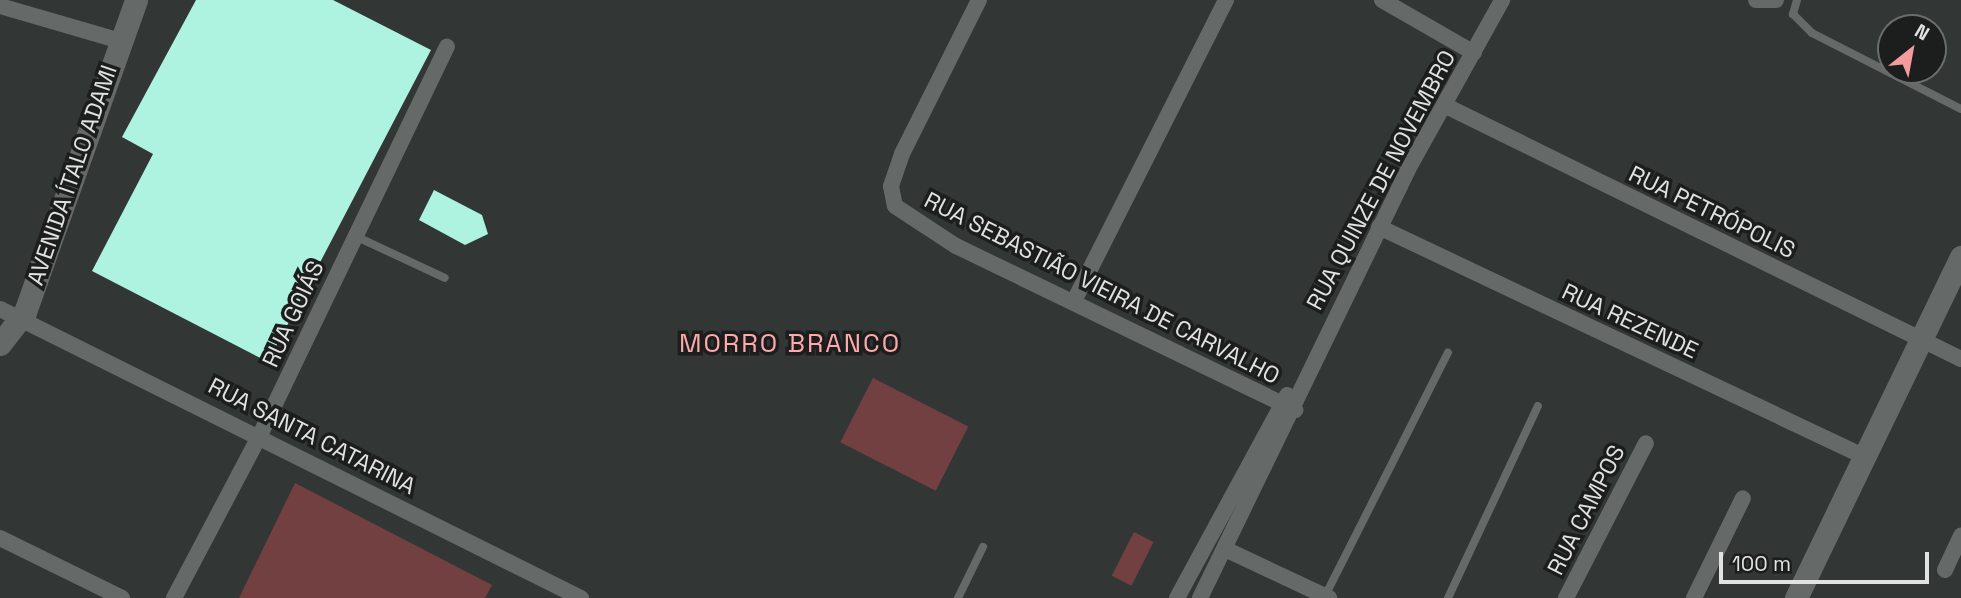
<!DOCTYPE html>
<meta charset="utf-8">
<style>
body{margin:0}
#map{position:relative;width:1961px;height:598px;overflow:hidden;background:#323735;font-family:"Space Grotesk",sans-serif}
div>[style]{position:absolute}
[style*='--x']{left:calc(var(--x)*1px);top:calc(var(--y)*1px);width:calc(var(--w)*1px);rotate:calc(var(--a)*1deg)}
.green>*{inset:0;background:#734042;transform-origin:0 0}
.building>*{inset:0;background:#adf3e0}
.lane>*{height:8px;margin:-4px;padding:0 4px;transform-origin:4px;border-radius:4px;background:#656a69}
.street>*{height:16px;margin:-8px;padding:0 8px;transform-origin:8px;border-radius:8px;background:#656a69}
.secondary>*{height:23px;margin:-11.5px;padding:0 11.5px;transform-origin:11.5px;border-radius:11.5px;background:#656a69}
span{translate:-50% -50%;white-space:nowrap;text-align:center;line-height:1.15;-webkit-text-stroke:7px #1c1e1d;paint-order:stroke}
.street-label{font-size:23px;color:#e0e3e2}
.quarter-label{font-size:26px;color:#fea9ac;letter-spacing:2px}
.north{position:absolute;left:1877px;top:14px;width:70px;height:70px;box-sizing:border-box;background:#1c1e1d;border:2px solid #6a6d6c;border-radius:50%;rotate:31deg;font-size:19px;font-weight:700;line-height:28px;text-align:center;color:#e0e3e2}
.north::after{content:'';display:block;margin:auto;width:24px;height:32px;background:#f59b9e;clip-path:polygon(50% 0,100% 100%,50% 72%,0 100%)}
.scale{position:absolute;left:1719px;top:552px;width:210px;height:32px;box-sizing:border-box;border:4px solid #e0e3e2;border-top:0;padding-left:9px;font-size:21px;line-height:24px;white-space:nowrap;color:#e0e3e2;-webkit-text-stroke:5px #1c1e1d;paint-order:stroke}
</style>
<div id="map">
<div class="green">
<div style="left:873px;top:378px;width:107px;height:72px;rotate:27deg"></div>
<div style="clip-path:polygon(295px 483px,492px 585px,485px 598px,239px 598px)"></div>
<div style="left:1134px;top:532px;width:22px;height:49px;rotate:27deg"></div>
</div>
<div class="building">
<div style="clip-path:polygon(196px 0,333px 0,431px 50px,268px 362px,92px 271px,153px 154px,122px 137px)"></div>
<div style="clip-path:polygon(434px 190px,482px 215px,488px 234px,465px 245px,419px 220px)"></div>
</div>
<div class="lane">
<div style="--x:1797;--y:0;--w:15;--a:106"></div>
<div style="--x:1793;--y:14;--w:27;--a:45"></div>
<div style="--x:1812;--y:33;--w:167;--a:27"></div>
<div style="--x:355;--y:236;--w:99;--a:25"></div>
<div style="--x:958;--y:598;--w:57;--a:-63.9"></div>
<div style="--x:1324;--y:598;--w:275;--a:-63.2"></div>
<div style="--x:1448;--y:598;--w:212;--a:-64.9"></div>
</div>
<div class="street">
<div style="--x:979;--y:0;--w:172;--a:116.6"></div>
<div style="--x:902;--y:154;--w:34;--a:109"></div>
<div style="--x:891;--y:186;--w:20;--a:79"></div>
<div style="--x:895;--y:206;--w:73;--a:33.3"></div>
<div style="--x:956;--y:246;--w:377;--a:25.8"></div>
<div style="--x:1382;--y:0;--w:106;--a:29.9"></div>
<div style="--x:1756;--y:0;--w:20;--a:0"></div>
<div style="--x:0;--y:6;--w:122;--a:16.2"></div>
<div style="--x:1444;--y:105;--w:576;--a:26.16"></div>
<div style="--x:1379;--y:227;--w:535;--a:25.32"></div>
<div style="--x:1074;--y:301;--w:337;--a:-63.2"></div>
<div style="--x:0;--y:309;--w:649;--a:26.45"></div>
<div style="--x:0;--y:538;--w:136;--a:26.2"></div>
<div style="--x:1227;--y:550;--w:113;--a:25.2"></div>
<div style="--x:1945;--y:570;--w:38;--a:-65"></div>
<div style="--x:174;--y:598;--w:184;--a:-62.2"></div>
<div style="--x:260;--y:435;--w:431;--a:-64.3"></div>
<div style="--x:1177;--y:598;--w:231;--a:-61.5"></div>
<div style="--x:1200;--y:598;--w:475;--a:-64.1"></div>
<div style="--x:1407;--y:171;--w:196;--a:-60.9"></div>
<div style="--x:1566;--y:598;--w:174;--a:-62.7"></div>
<div style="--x:1694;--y:598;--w:111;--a:-63.9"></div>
</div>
<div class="secondary">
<div style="--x:0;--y:344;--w:41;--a:-52"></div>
<div style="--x:25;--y:312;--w:331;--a:-70.4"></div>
<div style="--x:1796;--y:598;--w:379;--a:-64.2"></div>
</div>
<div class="street-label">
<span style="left:72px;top:175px;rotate:-71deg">AVENIDA ÍTALO ADAMI</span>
<span style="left:1381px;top:180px;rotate:-62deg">RUA QUINZE DE NOVEMBRO</span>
<span style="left:1712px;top:212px;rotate:26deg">RUA PETRÓPOLIS</span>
<span style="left:1102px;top:288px;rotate:27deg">RUA SEBASTIÃO VIEIRA DE CARVALHO</span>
<span style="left:293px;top:314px;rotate:-65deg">RUA GOIÁS</span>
<span style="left:1630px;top:321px;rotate:25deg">RUA REZENDE</span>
<span style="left:312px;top:436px;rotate:27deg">RUA SANTA CATARINA</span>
<span style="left:1586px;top:510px;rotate:-63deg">RUA CAMPOS</span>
</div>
<div class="quarter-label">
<span style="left:790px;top:344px">MORRO BRANCO</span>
</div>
<div class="north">N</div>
<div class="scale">100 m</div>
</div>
